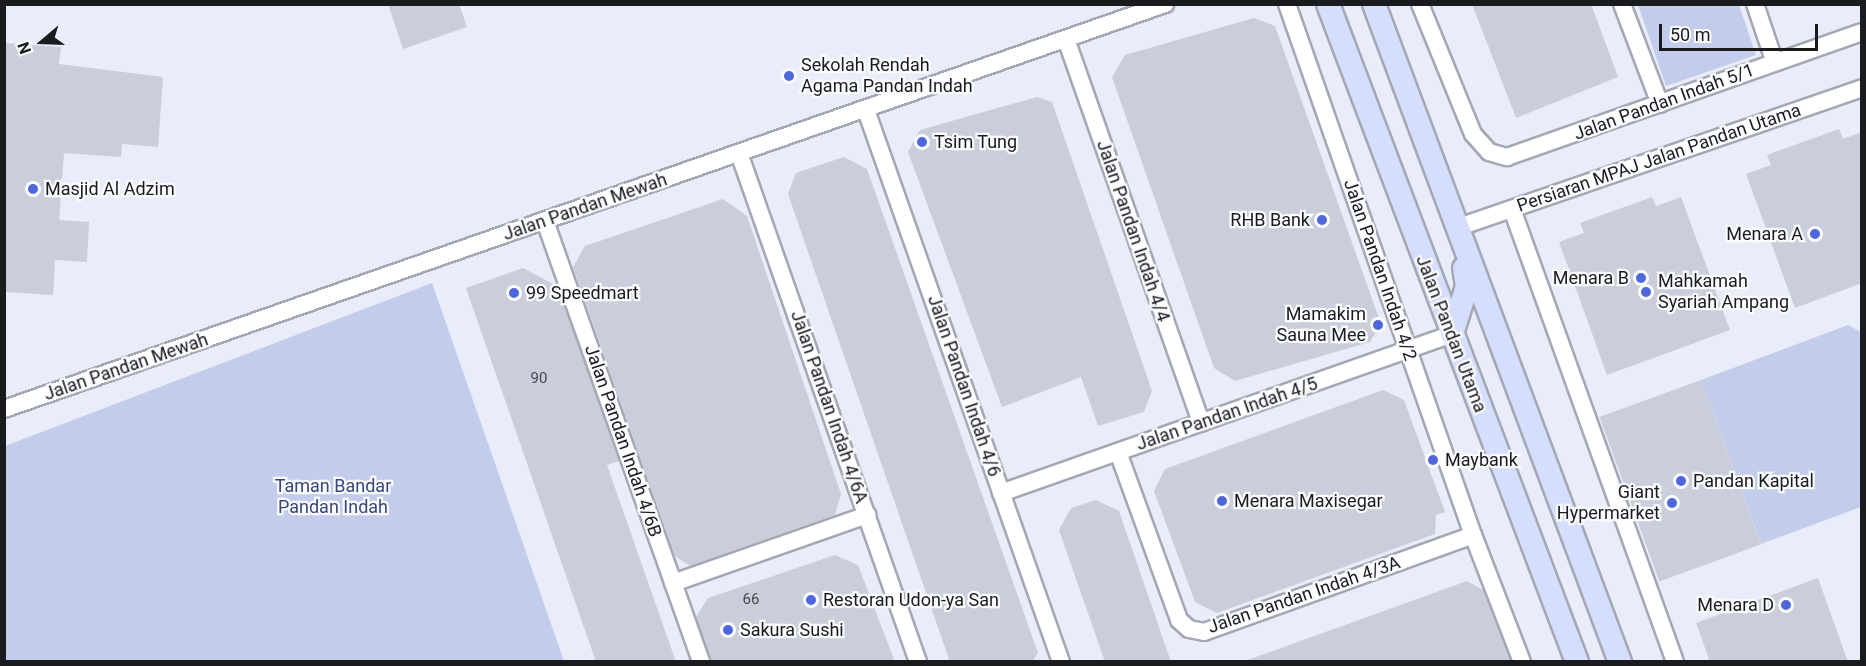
<!DOCTYPE html>
<style>
body{margin:0}
#map{position:relative;width:1866px;height:666px;overflow:hidden;background:#e9edf9;font-family:Roboto,sans-serif}
div>[style]{position:absolute}
[style*='--x']{left:calc(var(--x)*1px);top:calc(var(--y)*1px);width:calc(var(--w)*1px);rotate:calc(var(--a)*1deg)}
.green>*{inset:0;background:#c3cdeb}
.building>*{inset:0;background:#caceda;transform-origin:0 0}
.roads{filter:drop-shadow(2px 0 #a4a8b4) drop-shadow(-2px 0 #a4a8b4) drop-shadow(0 2px #a4a8b4) drop-shadow(0 -2px #a4a8b4)}
.street>*{height:16px;margin:-8px;padding:0 8px;transform-origin:8px;border-radius:8px;background:#fff}
.secondary>*{height:22px;margin:-11px;padding:0 11px;transform-origin:11px;border-radius:11px;background:#d6defd}
.dots>*{width:16px;height:16px;translate:-50% -50%;box-sizing:border-box;border:3px solid #fafbfd;border-radius:50%}
span{translate:-50% -50%;white-space:nowrap;text-align:center;line-height:1.15;-webkit-text-stroke:4.5px #fafbfd;paint-order:stroke}
.number-label{font-size:15px;color:#46484e}
.number-label span{-webkit-text-stroke-width:0}
.poi-label{font-size:18px;color:#1a1b1f}
.left{translate:0 -50%;text-align:left}
.right{translate:-100% -50%;text-align:right}
.street-label{font-size:18px;color:#1a1b1f}
.park-label{font-size:18px;color:#39467a}
.frame{position:absolute;inset:0;border:6px solid #1a1b1f;pointer-events:none}
.north{position:absolute;left:12px;top:12px;width:60px;height:60px;-webkit-text-stroke:4px #fafbfd;paint-order:stroke;rotate:251deg;font-size:16px;font-weight:700;line-height:24px;text-align:center;color:#1a1b1f}
.north::after{content:'';display:block;margin:auto;width:21px;height:27px;background:#1a1b1f;clip-path:polygon(50% 0,100% 100%,50% 72%,0 100%)}
.scale{position:absolute;left:1659px;top:24px;width:159px;height:27px;box-sizing:border-box;border:3px solid #1a1b1f;border-top:0;padding-left:8px;font-size:18px;line-height:21px;white-space:nowrap;color:#1a1b1f;-webkit-text-stroke:4px #fafbfd;paint-order:stroke}
</style>
<div id="map">
<div class="green">
<div style="clip-path:polygon(1638px 5px,1739px 5px,1756px 55px,1666px 86px)"></div>
<div style="clip-path:polygon(432px 283px,564px 661px,5px 661px,5px 446px)"></div>
<div style="clip-path:polygon(1848px 325px,1861px 332px,1861px 507px,1761px 544px,1701px 380px)"></div>
</div>
<div class="building">
<div style="clip-path:polygon(388px 4px,459px 4px,467px 27px,403px 49px)"></div>
<div style="clip-path:polygon(1472px 4px,1591px 4px,1618px 77px,1516px 118px)"></div>
<div style="clip-path:polygon(1254px 18px,1275px 26px,1381px 324px,1370px 342px,1235px 381px,1214px 368px,1112px 77px,1125px 55px)"></div>
<div style="clip-path:polygon(4px 43px,61px 47px,59px 64px,163px 77px,158px 147px,122px 144px,121px 157px,64px 153px,59px 220px,89px 222px,87px 262px,55px 260px,53px 295px,4px 292px)"></div>
<div style="clip-path:polygon(1037px 97px,1052px 102px,1152px 391px,1144px 412px,1098px 426px,1081px 377px,1002px 407px,908px 152px,920px 130px)"></div>
<div style="clip-path:polygon(1839px 129px,1843px 139px,1862px 132px,1862px 283px,1795px 308px,1746px 174px,1771px 165px,1767px 155px)"></div>
<div style="clip-path:polygon(844px 157px,867px 169px,1038px 653px,1032px 662px,950px 662px,788px 194px,796px 173px)"></div>
<div style="clip-path:polygon(1652px 197px,1656px 206px,1681px 197px,1730px 330px,1607px 375px,1559px 242px,1584px 233px,1580px 223px)"></div>
<div style="clip-path:polygon(723px 199px,747px 216px,841px 494px,835px 515px,690px 566px,675px 556px,573px 267px,585px 246px)"></div>
<div style="clip-path:polygon(523px 268px,557px 286px,619px 461px,607px 465px,676px 662px,596px 662px,466px 288px)"></div>
<div style="left:1701px;top:380px;width:175px;height:108px;rotate:70deg"></div>
<div style="clip-path:polygon(1383px 390px,1404px 400px,1445px 512px,1436px 515px,1435px 534px,1217px 613px,1195px 602px,1154px 491px,1165px 469px)"></div>
<div style="clip-path:polygon(1096px 500px,1119px 511px,1171px 662px,1105px 662px,1059px 530px,1071px 508px)"></div>
<div style="clip-path:polygon(835px 555px,858px 565px,895px 662px,711px 662px,696px 617px,708px 598px)"></div>
<div style="clip-path:polygon(1818px 578px,1848px 662px,1710px 662px,1696px 623px)"></div>
<div style="clip-path:polygon(1467px 581px,1483px 590px,1511px 662px,1242px 662px)"></div>
</div>
<div class="roads">
<div class="street">
<div style="--x:1287;--y:4;--w:563;--a:70.7"></div>
<div style="--x:1420;--y:4;--w:140;--a:67.8"></div>
<div style="--x:1473;--y:134;--w:24;--a:48"></div>
<div style="--x:1489;--y:152;--w:19;--a:16"></div>
<div style="--x:1507;--y:157;--w:376;--a:-19.4"></div>
<div style="--x:1622;--y:4;--w:107;--a:69.2"></div>
<div style="--x:1755;--y:4;--w:62;--a:71.3"></div>
<div style="--x:1066;--y:39;--w:407;--a:70.6"></div>
<div style="--x:866;--y:110;--w:585;--a:70.54"></div>
<div style="--x:739;--y:153;--w:540;--a:70.62"></div>
<div style="--x:1512;--y:209;--w:481;--a:70.2"></div>
<div style="--x:545;--y:221;--w:468;--a:70.5"></div>
<div style="--x:1456;--y:228;--w:429;--a:-19"></div>
<div style="--x:4;--y:409;--w:1230;--a:-19.23"></div>
<div style="--x:1118;--y:452;--w:179;--a:70"></div>
<div style="--x:1179;--y:620;--w:13;--a:42"></div>
<div style="--x:1189;--y:629;--w:15;--a:11"></div>
<div style="--x:1204;--y:632;--w:286;--a:-19.8"></div>
<div style="--x:1473;--y:535;--w:136;--a:68.9"></div>
<div style="--x:1001;--y:493;--w:478;--a:-19.4"></div>
<div style="--x:673;--y:583;--w:206;--a:-19.3"></div>
</div>
<div class="secondary">
<div style="--x:1328;--y:4;--w:704;--a:69.27"></div>
<div style="--x:1374;--y:4;--w:702;--a:69.5"></div>
<div style="--x:1452;--y:334;--w:50;--a:-72.6"></div>
<div style="--x:1467;--y:286;--w:18;--a:-99"></div>
</div>
</div>
<div class="dots">
<div style="left:789px;top:76px;background:#4f67dc"></div>
<div style="left:922px;top:142px;background:#4f67dc"></div>
<div style="left:33px;top:189px;background:#4f67dc"></div>
<div style="left:1322px;top:220px;background:#4f67dc"></div>
<div style="left:1815px;top:234px;background:#4f67dc"></div>
<div style="left:1641px;top:278px;background:#4f67dc"></div>
<div style="left:1646px;top:292px;background:#4f67dc"></div>
<div style="left:514px;top:293px;background:#4f67dc"></div>
<div style="left:1378px;top:325px;background:#4f67dc"></div>
<div style="left:1433px;top:460px;background:#4f67dc"></div>
<div style="left:1681px;top:481px;background:#4f67dc"></div>
<div style="left:1222px;top:501px;background:#4f67dc"></div>
<div style="left:1672px;top:503px;background:#4f67dc"></div>
<div style="left:811px;top:600px;background:#4f67dc"></div>
<div style="left:1786px;top:605px;background:#4f67dc"></div>
<div style="left:728px;top:630px;background:#4f67dc"></div>
</div>
<div class="number-label">
<span style="left:539px;top:379px">90</span>
<span style="left:751px;top:600px">66</span>
</div>
<div class="poi-label">
<span class="left" style="left:801px;top:76px">Sekolah Rendah<br>Agama Pandan Indah</span>
<span class="left" style="left:934px;top:142px">Tsim Tung</span>
<span class="left" style="left:45px;top:189px">Masjid Al Adzim</span>
<span class="right" style="left:1310px;top:220px">RHB Bank</span>
<span class="right" style="left:1803px;top:234px">Menara A</span>
<span class="right" style="left:1629px;top:278px">Menara B</span>
<span class="left" style="left:1658px;top:292px">Mahkamah<br>Syariah Ampang</span>
<span class="left" style="left:526px;top:293px">99 Speedmart</span>
<span class="right" style="left:1366px;top:325px">Mamakim<br>Sauna Mee</span>
<span class="left" style="left:1445px;top:460px">Maybank</span>
<span class="left" style="left:1693px;top:481px">Pandan Kapital</span>
<span class="right" style="left:1660px;top:503px">Giant<br>Hypermarket</span>
<span class="left" style="left:1234px;top:501px">Menara Maxisegar</span>
<span class="left" style="left:823px;top:600px">Restoran Udon-ya San</span>
<span class="right" style="left:1774px;top:605px">Menara D</span>
<span class="left" style="left:740px;top:630px">Sakura Sushi</span>
</div>
<div class="street-label">
<span style="left:1664px;top:102px;rotate:-20deg">Jalan Pandan Indah 5/1</span>
<span style="left:1659px;top:158px;rotate:-19deg">Persiaran MPAJ Jalan Pandan Utama</span>
<span style="left:585px;top:207px;rotate:-19deg">Jalan Pandan Mewah</span>
<span style="left:1133px;top:231px;rotate:71deg">Jalan Pandan Indah 4/4</span>
<span style="left:1380px;top:270px;rotate:71deg">Jalan Pandan Indah 4/2</span>
<span style="left:1451px;top:334px;rotate:69deg">Jalan Pandan Utama</span>
<span style="left:126px;top:367px;rotate:-19deg">Jalan Pandan Mewah</span>
<span style="left:964px;top:386px;rotate:71deg">Jalan Pandan Indah 4/6</span>
<span style="left:829px;top:407px;rotate:71deg">Jalan Pandan Indah 4/6A</span>
<span style="left:1227px;top:414px;rotate:-19deg">Jalan Pandan Indah 4/5</span>
<span style="left:623px;top:441px;rotate:71deg">Jalan Pandan Indah 4/6B</span>
<span style="left:1304px;top:595px;rotate:-19deg">Jalan Pandan Indah 4/3A</span>
</div>
<div class="park-label">
<span style="left:333px;top:497px">Taman Bandar<br>Pandan Indah</span>
</div>
<div class="frame"></div>
<div class="north">N</div>
<div class="scale">50 m</div>
</div>
